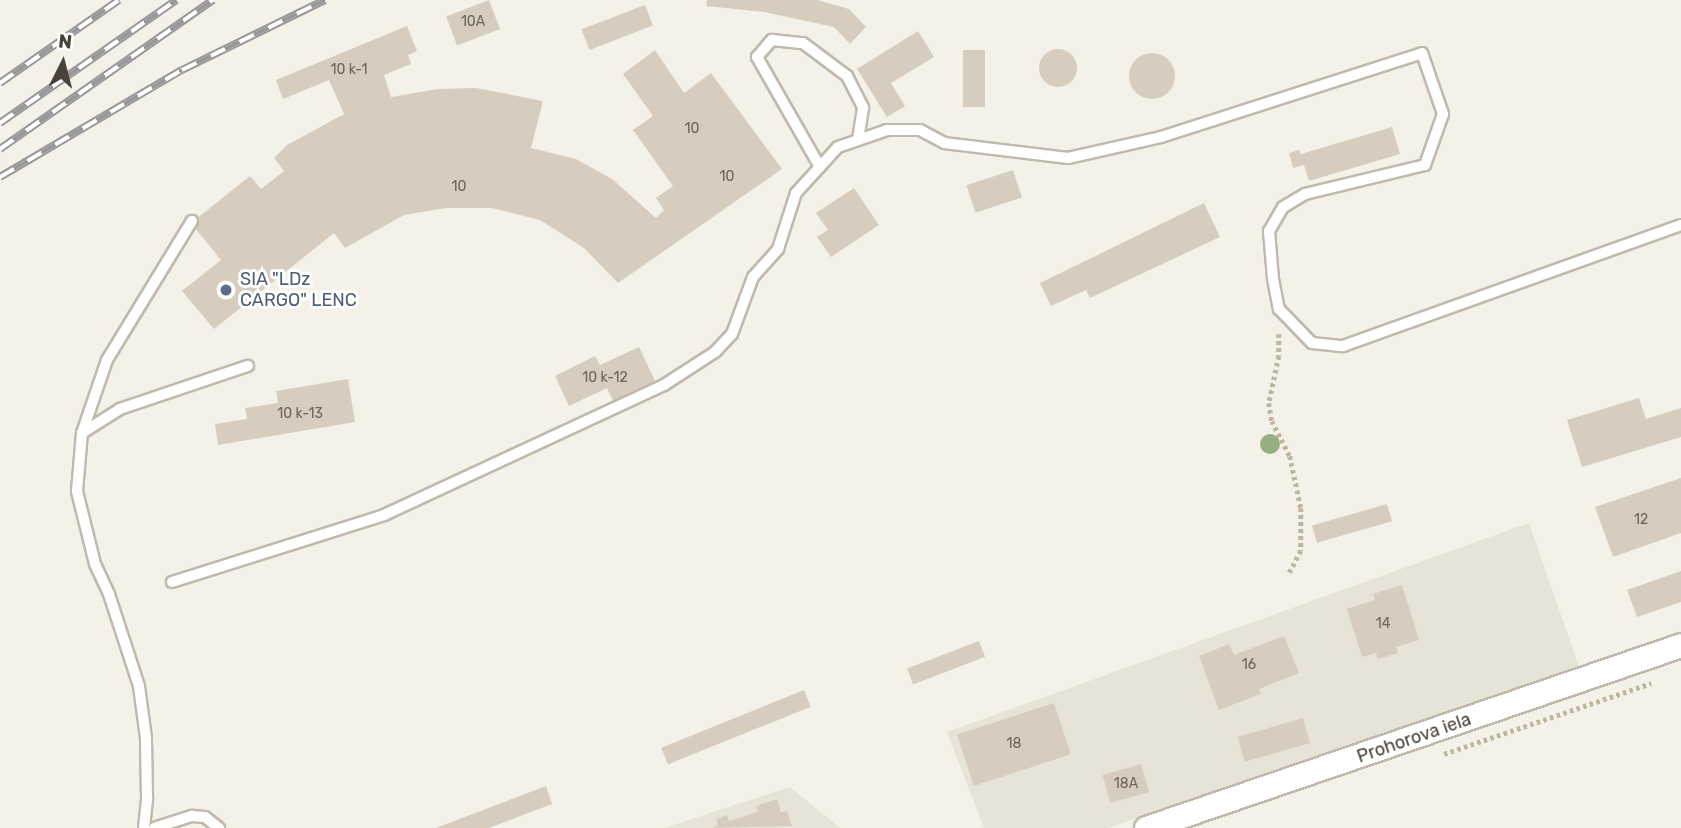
<!DOCTYPE html>
<style>
body{margin:0}
#map{position:relative;width:1681px;height:828px;overflow:hidden;background:#f4f1e9;font-family:Rubik,sans-serif}
div>[style]{position:absolute}
[style*='--x']{left:calc(var(--x)*1px);top:calc(var(--y)*1px);width:calc(var(--w)*1px);rotate:calc(var(--a)*1deg)}
.residential>*{inset:0;background:#e8e3d7}
.building>*{inset:0;background:#d6cdbf;transform-origin:0 0}
.round{border-radius:50%}
.path>*{height:4.5px;margin-top:-2.25px;transform-origin:0;background:repeating-linear-gradient(90deg,#c1b59d 0 3.5px,transparent 0 7px)}
.roads{filter:drop-shadow(2px 0 #c0b9ac) drop-shadow(-2px 0 #c0b9ac) drop-shadow(0 2px #c0b9ac) drop-shadow(0 -2px #c0b9ac)}
.service>*{height:10px;margin:-5px;padding:0 5px;transform-origin:5px;border-radius:5px;background:#fff}
.minor>*{height:23px;margin:-11.5px;padding:0 11.5px;transform-origin:11.5px;border-radius:11.5px;background:#fff}
.rail>*{height:8px;margin-top:-4px;transform-origin:0;background:repeating-linear-gradient(90deg,#fff 0 16px,#989898 0 32px);box-sizing:border-box;border-block:2px solid #989898}
.trees>*{width:20px;height:20px;margin:-10px;border-radius:50%;background:#95af80}
.dots>*{width:19px;height:19px;translate:-50% -50%;box-sizing:border-box;border:4px solid #fff;border-radius:50%}
span{translate:-50% -50%;white-space:nowrap;text-align:center;line-height:1.15;-webkit-text-stroke:6px #fff;paint-order:stroke}
.number-label{font-size:14px;color:#6c655a}
.number-label span{-webkit-text-stroke-width:0}
.service-label{font-size:18px;color:#4e5e75}
.left{translate:0 -50%;text-align:left}
.street-label{font-size:18px;color:#484238}
.north{position:absolute;left:28px;top:28px;width:70px;height:70px;-webkit-text-stroke:5px #fff;paint-order:stroke;rotate:6deg;font-size:19px;font-weight:700;line-height:28px;text-align:center;color:#484238}
.north::after{content:'';display:block;margin:auto;width:24px;height:32px;background:#484238;clip-path:polygon(50% 0,100% 100%,50% 72%,0 100%)}
</style>
<div id="map">
<div class="residential">
<div style="clip-path:polygon(1529px 523px,1579px 667px,1108px 828px,984px 828px,947px 732px)"></div>
<div style="clip-path:polygon(790px 787px,840px 828px,664px 828px)"></div>
</div>
<div class="building">
<div style="left:489px;top:0;width:31px;height:46px;rotate:69deg"></div>
<div style="clip-path:polygon(707px 0,817px 0,849px 9px,866px 27px,850px 44px,834px 27px,764px 12px,706px 6px)"></div>
<div style="left:645px;top:5px;width:22px;height:68px;rotate:69deg"></div>
<div style="clip-path:polygon(407px 26px,417px 51px,408px 55px,411px 64px,384px 75px,391px 97px,438px 89px,476px 88px,543px 101px,531px 148px,576px 159px,612px 179px,656px 218px,664px 210px,656px 198px,673px 186px,633px 130px,653px 116px,623px 74px,655px 50px,684px 93px,711px 73px,782px 169px,618px 283px,584px 248px,540px 220px,492px 208px,446px 208px,404px 215px,345px 248px,334px 233px,214px 329px,182px 291px,221px 260px,191px 223px,250px 176px,261px 189px,284px 171px,274px 158px,287px 145px,344px 114px,329px 80px,283px 99px,276px 80px)"></div>
<div style="clip-path:polygon(918px 31px,934px 57px,891px 83px,905px 106px,887px 117px,857px 69px)"></div>
<div class="round" style="left:1039px;top:49px;width:38px;height:38px"></div>
<div style="left:963px;top:50px;width:22px;height:57px"></div>
<div class="round" style="left:1129px;top:53px;width:46px;height:46px"></div>
<div style="clip-path:polygon(1392px 127px,1400px 154px,1309px 181px,1304px 165px,1293px 168px,1289px 153px,1299px 150px,1301px 154px)"></div>
<div style="left:1013px;top:170px;width:29px;height:49px;rotate:72deg"></div>
<div style="clip-path:polygon(854px 188px,879px 225px,831px 257px,817px 237px,828px 230px,816px 213px)"></div>
<div style="clip-path:polygon(1204px 203px,1220px 237px,1090px 298px,1086px 290px,1051px 306px,1040px 283px)"></div>
<div style="clip-path:polygon(639px 347px,655px 381px,613px 401px,607px 388px,569px 406px,555px 376px,595px 356px,600px 365px)"></div>
<div style="clip-path:polygon(348px 379px,355px 422px,218px 445px,215px 424px,247px 419px,245px 408px,278px 403px,276px 391px)"></div>
<div style="clip-path:polygon(1639px 398px,1646px 419px,1681px 408px,1681px 437px,1582px 467px,1567px 420px)"></div>
<div style="clip-path:polygon(1681px 478px,1681px 533px,1613px 557px,1595px 507px)"></div>
<div style="left:1387px;top:504px;width:18px;height:78px;rotate:74deg"></div>
<div style="clip-path:polygon(1681px 571px,1681px 602px,1637px 617px,1627px 590px)"></div>
<div style="clip-path:polygon(1402px 585px,1419px 640px,1396px 647px,1398px 653px,1378px 659px,1376px 653px,1362px 657px,1347px 609px,1375px 600px,1373px 594px)"></div>
<div style="clip-path:polygon(1284px 636px,1299px 673px,1259px 689px,1261px 694px,1219px 710px,1199px 656px,1229px 644px,1234px 655px)"></div>
<div style="left:979px;top:641px;width:17px;height:77px;rotate:69deg"></div>
<div style="left:804px;top:690px;width:18px;height:154px;rotate:68deg"></div>
<div style="left:1054px;top:703px;width:54px;height:102px;rotate:72deg"></div>
<div style="left:1303px;top:718px;width:26px;height:68px;rotate:74deg"></div>
<div style="left:1141px;top:764px;width:29px;height:40px;rotate:74deg"></div>
<div style="clip-path:polygon(546px 786px,552px 804px,489px 828px,436px 828px)"></div>
<div style="clip-path:polygon(777px 799px,781px 812px,787px 811px,792px 826px,712px 828px,718px 825px,716px 819px,727px 815px,729px 821px,758px 812px,756px 806px)"></div>
</div>
<div class="path">
<div style="--x:1279;--y:334;--w:22;--a:90"></div>
<div style="--x:1279;--y:356;--w:48;--a:102"></div>
<div style="--x:1269;--y:403;--w:18;--a:81"></div>
<div style="--x:1272;--y:421;--w:39;--a:63"></div>
<div style="--x:1290;--y:456;--w:53;--a:78.1"></div>
<div style="--x:1301;--y:508;--w:43;--a:90"></div>
<div style="--x:1301;--y:551;--w:27;--a:118"></div>
<div style="--x:1444;--y:754;--w:219;--a:-18.9"></div>
</div>
<div class="roads">
<div class="service">
<div style="--x:820;--y:167;--w:127;--a:-119.8"></div>
<div style="--x:757;--y:57;--w:23;--a:-49"></div>
<div style="--x:772;--y:40;--w:31;--a:6"></div>
<div style="--x:803;--y:43;--w:55;--a:36.9"></div>
<div style="--x:847;--y:76;--w:36;--a:63"></div>
<div style="--x:863;--y:108;--w:32;--a:99"></div>
<div style="--x:82;--y:433;--w:77;--a:-71.1"></div>
<div style="--x:107;--y:360;--w:163;--a:-58.6"></div>
<div style="--x:172;--y:582;--w:222;--a:-17.5"></div>
<div style="--x:384;--y:515;--w:309;--a:-24.9"></div>
<div style="--x:664;--y:385;--w:61;--a:-32.9"></div>
<div style="--x:715;--y:352;--w:25;--a:-47"></div>
<div style="--x:732;--y:334;--w:61;--a:-69.8"></div>
<div style="--x:753;--y:277;--w:38;--a:-48"></div>
<div style="--x:778;--y:249;--w:59;--a:-72.2"></div>
<div style="--x:796;--y:193;--w:62;--a:-47.6"></div>
<div style="--x:838;--y:147;--w:52;--a:-19.1"></div>
<div style="--x:887;--y:130;--w:33;--a:0"></div>
<div style="--x:920;--y:130;--w:27;--a:28"></div>
<div style="--x:944;--y:143;--w:125;--a:6.9"></div>
<div style="--x:1068;--y:158;--w:95;--a:-12.7"></div>
<div style="--x:1161;--y:137;--w:274;--a:-17.8"></div>
<div style="--x:1422;--y:53;--w:65;--a:71"></div>
<div style="--x:1443;--y:114;--w:54;--a:109.4"></div>
<div style="--x:1425;--y:165;--w:123;--a:166.4"></div>
<div style="--x:1305;--y:194;--w:26;--a:149"></div>
<div style="--x:1283;--y:207;--w:28;--a:120"></div>
<div style="--x:1269;--y:231;--w:48;--a:85.2"></div>
<div style="--x:1273;--y:279;--w:31;--a:79"></div>
<div style="--x:1279;--y:309;--w:47;--a:45.9"></div>
<div style="--x:1312;--y:343;--w:31;--a:6"></div>
<div style="--x:1343;--y:346;--w:359;--a:-19.7"></div>
<div style="--x:144;--y:828;--w:31;--a:-84"></div>
<div style="--x:147;--y:797;--w:59;--a:-91"></div>
<div style="--x:146;--y:738;--w:52;--a:-97.7"></div>
<div style="--x:139;--y:686;--w:97;--a:-108.1"></div>
<div style="--x:109;--y:594;--w:33;--a:-115"></div>
<div style="--x:95;--y:564;--w:75;--a:-103.9"></div>
<div style="--x:77;--y:491;--w:58;--a:-85.1"></div>
<div style="--x:82;--y:433;--w:45;--a:-32.3"></div>
<div style="--x:120;--y:409;--w:135;--a:-18.6"></div>
<div style="--x:154;--y:828;--w:40;--a:-18"></div>
<div style="--x:192;--y:816;--w:13;--a:4"></div>
<div style="--x:205;--y:817;--w:18;--a:38"></div>
</div>
<div class="minor">
<div style="--x:1146;--y:828;--w:565;--a:-18.88"></div>
</div>
</div>
<div class="rail">
<div style="--x:0;--y:83;--w:145;--a:-34.9"></div>
<div style="--x:0;--y:123;--w:215;--a:-34.9"></div>
<div style="--x:0;--y:149;--w:260;--a:-35"></div>
<div style="--x:0;--y:177;--w:211;--a:-30.5"></div>
<div style="--x:182;--y:70;--w:159;--a:-26.1"></div>
</div>
<div class="trees">
<div style="left:1270px;top:444px"></div>
</div>
<div class="dots">
<div style="left:226px;top:290px;background:#5c6f8a"></div>
</div>
<div class="number-label">
<span style="left:473px;top:22px">10A</span>
<span style="left:349px;top:70px">10 k-1</span>
<span style="left:692px;top:129px">10</span>
<span style="left:727px;top:177px">10</span>
<span style="left:459px;top:187px">10</span>
<span style="left:605px;top:378px">10 k-12</span>
<span style="left:300px;top:414px">10 k-13</span>
<span style="left:1641px;top:520px">12</span>
<span style="left:1383px;top:624px">14</span>
<span style="left:1249px;top:665px">16</span>
<span style="left:1014px;top:744px">18</span>
<span style="left:1126px;top:784px">18A</span>
</div>
<div class="service-label">
<span class="left" style="left:240px;top:290px">SIA "LDz<br>CARGO" LENC</span>
</div>
<div class="street-label">
<span style="left:1414px;top:738px;rotate:-19deg">Prohorova iela</span>
</div>
<div class="north">N</div>
</div>
